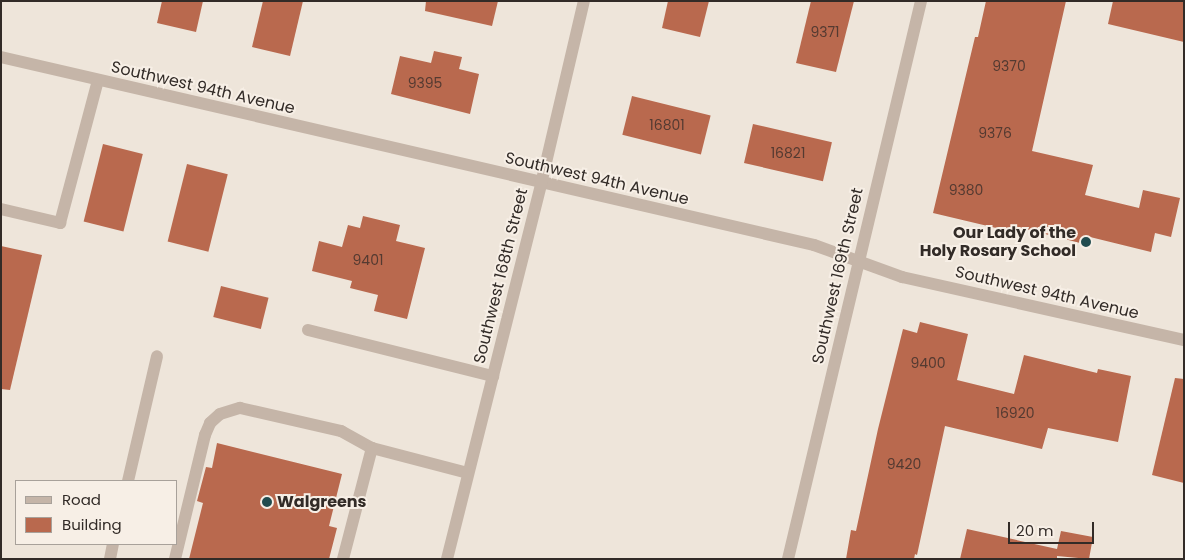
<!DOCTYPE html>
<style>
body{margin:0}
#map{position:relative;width:1185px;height:560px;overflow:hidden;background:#eee5da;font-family:Poppins,sans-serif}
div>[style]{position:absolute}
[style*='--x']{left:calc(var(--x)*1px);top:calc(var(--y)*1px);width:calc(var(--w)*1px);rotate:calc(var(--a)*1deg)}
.building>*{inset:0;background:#b9694e;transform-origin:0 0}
.service>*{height:12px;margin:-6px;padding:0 6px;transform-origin:6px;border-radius:6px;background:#c5b5a8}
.minor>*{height:12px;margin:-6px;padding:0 6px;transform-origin:6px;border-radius:6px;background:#c5b5a8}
.tertiary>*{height:12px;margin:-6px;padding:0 6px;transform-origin:6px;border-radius:6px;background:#c5b5a8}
.dots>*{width:14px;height:14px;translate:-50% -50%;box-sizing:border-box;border:2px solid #f7efe6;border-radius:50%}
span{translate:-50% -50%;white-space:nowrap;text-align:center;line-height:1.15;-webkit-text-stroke:4px #f7efe6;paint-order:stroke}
.number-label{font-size:14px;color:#543a31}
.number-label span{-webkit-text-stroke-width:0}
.street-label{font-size:16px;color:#322b27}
.poi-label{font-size:16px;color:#322b27;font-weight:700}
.right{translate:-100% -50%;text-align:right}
.left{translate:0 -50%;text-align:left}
.frame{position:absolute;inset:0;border:2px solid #322b27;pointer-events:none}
.legend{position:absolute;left:15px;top:480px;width:162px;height:65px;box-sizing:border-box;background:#f7efe6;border:1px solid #a8a19a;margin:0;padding:6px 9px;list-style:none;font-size:15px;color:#322b27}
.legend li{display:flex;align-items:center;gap:10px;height:25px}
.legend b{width:25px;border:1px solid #a8a19a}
.scale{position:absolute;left:1008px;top:522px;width:86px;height:22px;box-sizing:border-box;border:2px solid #322b27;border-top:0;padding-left:6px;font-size:15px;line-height:18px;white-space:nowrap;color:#322b27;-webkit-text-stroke:4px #f7efe6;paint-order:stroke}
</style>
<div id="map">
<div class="building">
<div style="clip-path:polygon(162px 1px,203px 1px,196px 32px,157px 23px)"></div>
<div style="clip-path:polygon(263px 1px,303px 1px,290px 56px,252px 47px)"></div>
<div style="clip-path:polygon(426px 1px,498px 1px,492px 26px,425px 11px)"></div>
<div style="clip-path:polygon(668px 1px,709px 1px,700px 37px,662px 28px)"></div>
<div style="clip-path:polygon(811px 1px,854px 1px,836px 72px,796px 63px)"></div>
<div style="clip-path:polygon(986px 1px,1066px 1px,1032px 151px,1093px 165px,1085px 195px,1139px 208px,1143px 190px,1180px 198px,1171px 237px,1155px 233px,1151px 252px,1086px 236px,1084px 244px,1014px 226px,1013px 232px,933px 213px,975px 37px,978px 37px)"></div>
<div style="clip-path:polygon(1113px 1px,1184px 1px,1184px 42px,1108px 24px)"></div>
<div style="clip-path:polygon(434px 51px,462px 57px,459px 69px,479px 74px,470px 114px,391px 94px,400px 56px,431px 63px)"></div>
<div style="left:632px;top:96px;width:81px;height:40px;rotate:14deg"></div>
<div style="left:753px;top:124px;width:81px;height:40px;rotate:13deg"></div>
<div style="left:103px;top:144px;width:41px;height:80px;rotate:14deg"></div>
<div style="left:187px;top:164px;width:42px;height:80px;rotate:14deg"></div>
<div style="clip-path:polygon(363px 216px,400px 225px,396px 241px,425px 248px,407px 319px,374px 311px,378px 295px,350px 288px,352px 281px,312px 271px,319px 241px,342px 247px,348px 225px,360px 228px)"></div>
<div style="clip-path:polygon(1px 246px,42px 255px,10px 390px,1px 389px)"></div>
<div style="left:221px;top:286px;width:49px;height:32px;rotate:14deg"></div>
<div style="clip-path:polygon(920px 322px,968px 334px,957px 380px,1014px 394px,1024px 355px,1097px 373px,1098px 369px,1131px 376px,1118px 442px,1048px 428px,1042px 449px,945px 426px,917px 555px,915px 554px,914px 559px,846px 559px,851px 530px,856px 531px,878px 429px,903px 329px,917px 333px)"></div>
<div style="clip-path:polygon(1175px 378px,1184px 379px,1184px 483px,1152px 475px)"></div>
<div style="clip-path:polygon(217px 443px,342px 474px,329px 526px,337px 528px,329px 559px,189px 559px,203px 503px,197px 501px,206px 467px,212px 468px)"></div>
<div style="clip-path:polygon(967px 529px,1057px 549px,1061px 531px,1093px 537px,1089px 559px,1057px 556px,1057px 559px,960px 559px)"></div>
</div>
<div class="service">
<div style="--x:1;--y:209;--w:61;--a:13.3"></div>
<div style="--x:60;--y:223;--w:148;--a:-75.1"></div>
<div style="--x:308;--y:330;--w:191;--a:14"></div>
<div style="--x:128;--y:481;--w:128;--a:-76.9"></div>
<div style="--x:110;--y:559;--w:15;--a:-79"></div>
<div style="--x:175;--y:559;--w:128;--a:-76.4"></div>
<div style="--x:205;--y:435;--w:13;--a:-67"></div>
<div style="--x:210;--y:423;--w:13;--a:-42"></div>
<div style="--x:220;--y:414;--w:21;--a:-17"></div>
<div style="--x:240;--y:408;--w:104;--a:12.8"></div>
<div style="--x:341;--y:431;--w:35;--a:29"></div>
<div style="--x:343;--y:559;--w:115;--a:-75.4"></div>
<div style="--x:372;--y:448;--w:99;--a:14.6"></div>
</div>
<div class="minor">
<div style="--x:1;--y:57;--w:834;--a:13.02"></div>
<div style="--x:814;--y:245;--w:94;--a:20"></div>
<div style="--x:902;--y:277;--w:289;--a:12.6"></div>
<div style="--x:788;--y:559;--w:574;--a:-76.59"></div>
</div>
<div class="tertiary">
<div style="--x:447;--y:559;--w:387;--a:-75.9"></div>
<div style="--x:541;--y:184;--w:188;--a:-76.8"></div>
</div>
<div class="dots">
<div style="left:1086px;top:242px;background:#214c4f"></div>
<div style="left:267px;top:502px;background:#214c4f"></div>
</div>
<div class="number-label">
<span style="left:825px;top:32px">9371</span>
<span style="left:1009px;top:66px">9370</span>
<span style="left:425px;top:83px">9395</span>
<span style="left:667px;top:125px">16801</span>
<span style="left:995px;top:133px">9376</span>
<span style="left:788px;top:153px">16821</span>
<span style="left:966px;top:190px">9380</span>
<span style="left:368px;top:260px">9401</span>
<span style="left:928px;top:363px">9400</span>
<span style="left:1015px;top:413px">16920</span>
<span style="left:904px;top:464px">9420</span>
</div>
<div class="street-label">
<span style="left:203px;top:88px;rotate:13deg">Southwest 94th Avenue</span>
<span style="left:597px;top:179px;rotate:13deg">Southwest 94th Avenue</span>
<span style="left:501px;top:276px;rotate:-76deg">Southwest 168th Street</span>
<span style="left:838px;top:276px;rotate:-77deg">Southwest 169th Street</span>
<span style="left:1047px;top:293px;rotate:13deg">Southwest 94th Avenue</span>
</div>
<div class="poi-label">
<span class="right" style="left:1076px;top:242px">Our Lady of the<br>Holy Rosary School</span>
<span class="left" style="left:277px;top:502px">Walgreens</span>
</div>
<div class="frame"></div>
<ul class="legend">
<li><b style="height:6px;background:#c5b5a8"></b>Road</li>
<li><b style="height:14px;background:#b9694e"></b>Building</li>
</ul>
<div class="scale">20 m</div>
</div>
